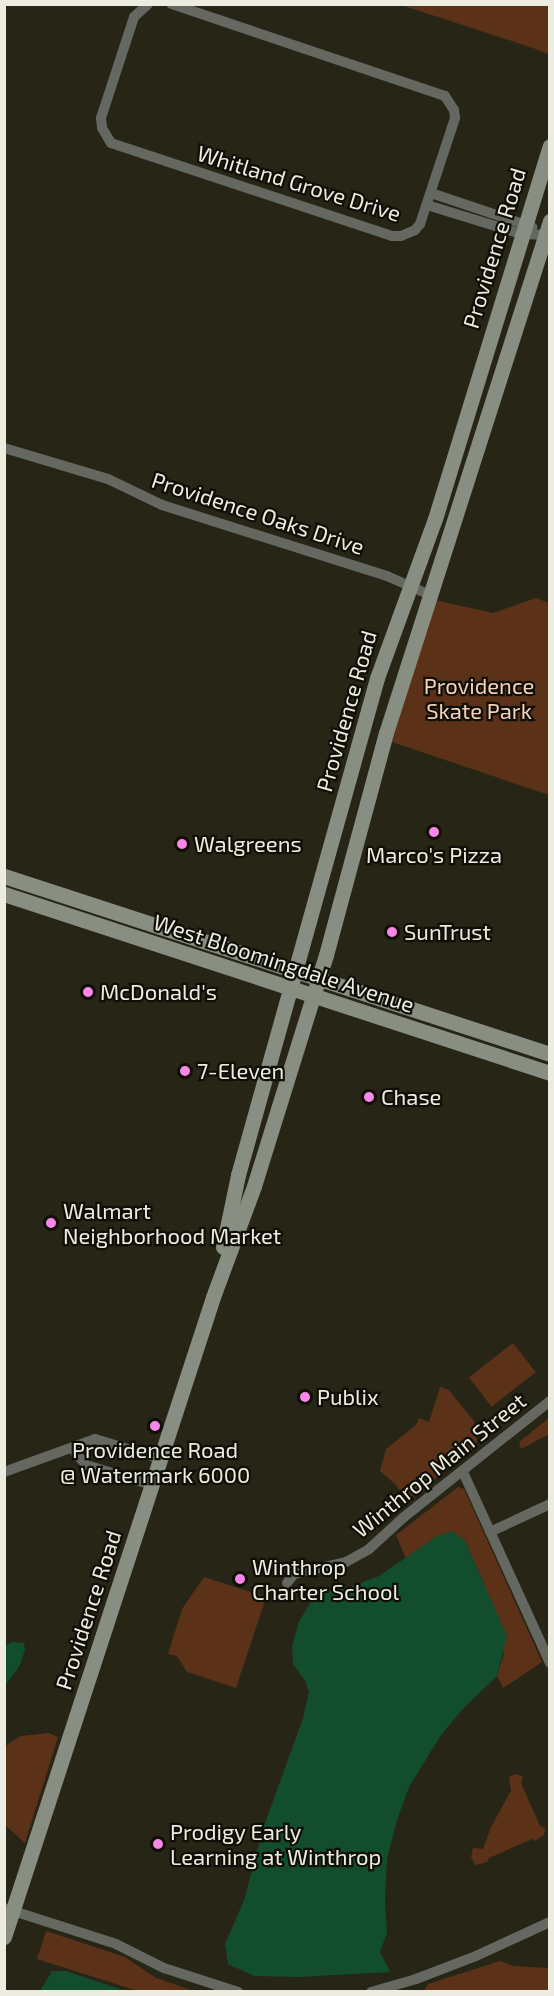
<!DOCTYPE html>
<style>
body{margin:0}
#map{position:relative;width:554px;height:1996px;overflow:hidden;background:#272515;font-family:"Exo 2",sans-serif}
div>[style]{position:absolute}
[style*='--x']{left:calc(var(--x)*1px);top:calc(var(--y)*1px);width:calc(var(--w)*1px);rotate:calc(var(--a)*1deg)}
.green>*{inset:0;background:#5b3218;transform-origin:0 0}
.water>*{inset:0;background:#124d2e}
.street>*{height:10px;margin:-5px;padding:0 5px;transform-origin:5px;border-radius:5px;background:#646860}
.secondary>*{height:15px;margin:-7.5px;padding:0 7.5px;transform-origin:7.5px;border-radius:7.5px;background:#888e82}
.dots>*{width:16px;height:16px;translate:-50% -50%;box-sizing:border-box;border:3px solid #0f0e07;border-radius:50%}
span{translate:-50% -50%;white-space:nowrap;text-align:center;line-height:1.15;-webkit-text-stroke:4.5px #0f0e07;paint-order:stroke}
.street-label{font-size:22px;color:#ecece1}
.park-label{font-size:22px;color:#f7d0bb}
.poi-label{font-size:22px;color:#ecece1}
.left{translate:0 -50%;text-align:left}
.frame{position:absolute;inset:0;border:6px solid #ecece1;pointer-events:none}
</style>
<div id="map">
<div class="green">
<div style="clip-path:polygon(401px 5px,549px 5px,549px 54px,533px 48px)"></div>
<div style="clip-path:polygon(536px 598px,549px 603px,549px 795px,392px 742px,435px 600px,493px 613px)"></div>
<div style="left:513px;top:1343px;width:37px;height:56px;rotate:52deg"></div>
<div style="clip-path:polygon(440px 1387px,449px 1390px,474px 1421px,477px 1441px,472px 1450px,406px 1501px,396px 1485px,380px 1471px,386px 1449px,416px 1425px,419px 1418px,429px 1422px)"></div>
<div style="clip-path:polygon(549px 1418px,549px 1434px,521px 1449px,519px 1442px)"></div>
<div style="clip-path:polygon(458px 1487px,464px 1489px,542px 1662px,503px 1688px,497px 1676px,504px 1654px,483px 1581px,465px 1541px,452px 1532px,437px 1536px,406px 1558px,396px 1535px)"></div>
<div style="clip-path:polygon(204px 1577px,266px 1597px,236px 1688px,187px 1672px,177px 1656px,168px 1654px,182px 1609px)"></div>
<div style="clip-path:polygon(49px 1733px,58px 1737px,25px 1843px,5px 1825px,5px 1746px,21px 1736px)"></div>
<div style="clip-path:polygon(516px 1774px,523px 1777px,521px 1783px,540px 1826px,545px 1828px,544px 1835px,535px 1841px,532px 1839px,489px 1858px,487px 1862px,475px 1865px,471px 1857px,473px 1848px,483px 1849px,491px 1827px,511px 1791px,509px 1777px)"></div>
<div style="clip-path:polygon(46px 1931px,125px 1957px,156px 1978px,194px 1991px,138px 1991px,37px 1959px)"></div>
<div style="clip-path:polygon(500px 1961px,513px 1966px,549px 1968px,549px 1990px,424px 1991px,428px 1984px)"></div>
</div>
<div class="water">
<div style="clip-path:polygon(452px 1531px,465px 1541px,507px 1636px,497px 1676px,461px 1711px,441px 1735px,409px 1787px,397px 1820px,387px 1859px,385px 1901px,387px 1933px,380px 1952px,390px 1972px,299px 1977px,254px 1976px,228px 1964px,225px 1944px,244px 1900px,264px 1826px,303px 1718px,309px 1692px,305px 1681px,293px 1664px,292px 1646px,299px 1622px,313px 1598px,331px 1590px,350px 1587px,379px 1576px,437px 1536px)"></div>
<div style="clip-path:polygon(12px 1642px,24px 1643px,25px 1650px,20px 1665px,5px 1686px,5px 1646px)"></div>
<div style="clip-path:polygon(52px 1971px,66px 1971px,126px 1991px,40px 1991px)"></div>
</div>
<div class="street">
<div style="--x:148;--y:4;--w:19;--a:137"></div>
<div style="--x:134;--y:17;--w:106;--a:108.1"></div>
<div style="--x:101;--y:118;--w:10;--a:84"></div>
<div style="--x:102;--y:128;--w:17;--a:59"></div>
<div style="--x:111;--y:143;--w:296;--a:18.3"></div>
<div style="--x:392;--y:236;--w:9;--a:0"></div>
<div style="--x:401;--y:236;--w:15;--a:-23"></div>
<div style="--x:415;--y:230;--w:8;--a:-50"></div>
<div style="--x:420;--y:224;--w:112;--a:-71.7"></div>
<div style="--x:455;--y:118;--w:8;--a:-97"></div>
<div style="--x:454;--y:110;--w:17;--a:-123"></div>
<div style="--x:445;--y:96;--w:289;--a:-161.4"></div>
<div style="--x:431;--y:193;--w:107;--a:18.6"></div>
<div style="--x:427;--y:205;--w:98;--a:17.1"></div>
<div style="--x:521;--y:234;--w:24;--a:2"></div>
<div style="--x:4;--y:448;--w:109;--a:16.6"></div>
<div style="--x:108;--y:479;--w:60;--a:25.7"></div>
<div style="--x:162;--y:505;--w:236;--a:17.5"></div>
<div style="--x:387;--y:576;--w:47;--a:23.8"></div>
<div style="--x:72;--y:1448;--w:22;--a:51"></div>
<div style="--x:86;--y:1465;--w:69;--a:16.9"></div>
<div style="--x:4;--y:1472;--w:97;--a:-19.9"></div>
<div style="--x:95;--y:1439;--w:69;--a:16.9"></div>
<div style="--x:463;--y:1472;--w:210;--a:65.5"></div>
<div style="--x:490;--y:1532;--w:66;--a:-25"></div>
<div style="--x:287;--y:1583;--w:11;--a:-52"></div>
<div style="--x:294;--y:1574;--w:53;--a:-13"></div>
<div style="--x:346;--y:1562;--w:26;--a:-29"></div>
<div style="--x:369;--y:1549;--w:47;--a:-42.4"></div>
<div style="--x:404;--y:1517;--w:186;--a:-38.5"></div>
<div style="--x:4;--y:1908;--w:118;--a:17.8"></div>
<div style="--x:116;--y:1944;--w:54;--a:26.6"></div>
<div style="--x:164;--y:1968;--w:78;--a:18"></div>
<div style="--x:371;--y:1992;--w:47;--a:-16.1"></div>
<div style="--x:416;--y:1979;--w:64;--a:-21"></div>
<div style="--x:476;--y:1956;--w:81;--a:-24.7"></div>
</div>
<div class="secondary">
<div style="--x:4;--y:876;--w:574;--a:18.06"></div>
<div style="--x:4;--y:894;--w:575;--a:18.15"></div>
<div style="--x:223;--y:1247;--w:74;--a:-78.2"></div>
<div style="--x:238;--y:1175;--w:516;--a:-74.37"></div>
<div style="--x:377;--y:678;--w:169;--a:-70"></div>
<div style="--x:435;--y:519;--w:390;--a:-72.9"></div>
<div style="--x:4;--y:1937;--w:673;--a:-71.91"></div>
<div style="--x:213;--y:1297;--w:118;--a:-69.7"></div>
<div style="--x:254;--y:1186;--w:242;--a:-72.7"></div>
<div style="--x:326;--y:955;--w:230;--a:-74.9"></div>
<div style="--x:386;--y:733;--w:538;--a:-72.24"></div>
</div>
<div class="dots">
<div style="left:434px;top:832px;background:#f987e9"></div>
<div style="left:182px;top:844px;background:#f987e9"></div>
<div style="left:392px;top:932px;background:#f987e9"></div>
<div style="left:88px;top:992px;background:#f987e9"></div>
<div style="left:185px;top:1071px;background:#f987e9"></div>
<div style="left:369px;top:1097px;background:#f987e9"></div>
<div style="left:51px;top:1223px;background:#f987e9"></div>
<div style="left:305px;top:1397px;background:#f987e9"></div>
<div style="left:155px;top:1426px;background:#f987e9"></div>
<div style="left:240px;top:1579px;background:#f987e9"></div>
<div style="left:158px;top:1844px;background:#f987e9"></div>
</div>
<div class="street-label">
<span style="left:299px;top:183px;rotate:17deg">Whitland Grove Drive</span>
<span style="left:494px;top:248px;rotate:-73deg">Providence Road</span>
<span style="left:258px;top:513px;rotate:18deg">Providence Oaks Drive</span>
<span style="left:346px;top:711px;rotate:-74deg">Providence Road</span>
<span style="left:284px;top:963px;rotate:18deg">West Bloomingdale Avenue</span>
<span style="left:439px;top:1465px;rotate:-39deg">Winthrop Main Street</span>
<span style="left:88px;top:1610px;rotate:-72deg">Providence Road</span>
</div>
<div class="park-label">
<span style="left:479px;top:698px">Providence<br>Skate Park</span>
</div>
<div class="poi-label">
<span class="left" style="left:194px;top:844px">Walgreens</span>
<span style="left:434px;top:855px">Marco's Pizza</span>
<span class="left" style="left:404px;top:932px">SunTrust</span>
<span class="left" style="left:100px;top:992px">McDonald's</span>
<span class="left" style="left:197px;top:1071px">7-Eleven</span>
<span class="left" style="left:381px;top:1097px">Chase</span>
<span class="left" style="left:63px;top:1223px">Walmart<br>Neighborhood Market</span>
<span class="left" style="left:317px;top:1397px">Publix</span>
<span style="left:155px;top:1462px">Providence Road<br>@ Watermark 6000</span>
<span class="left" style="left:252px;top:1579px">Winthrop<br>Charter School</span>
<span class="left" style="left:170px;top:1844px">Prodigy Early<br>Learning at Winthrop</span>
</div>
<div class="frame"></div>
</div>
